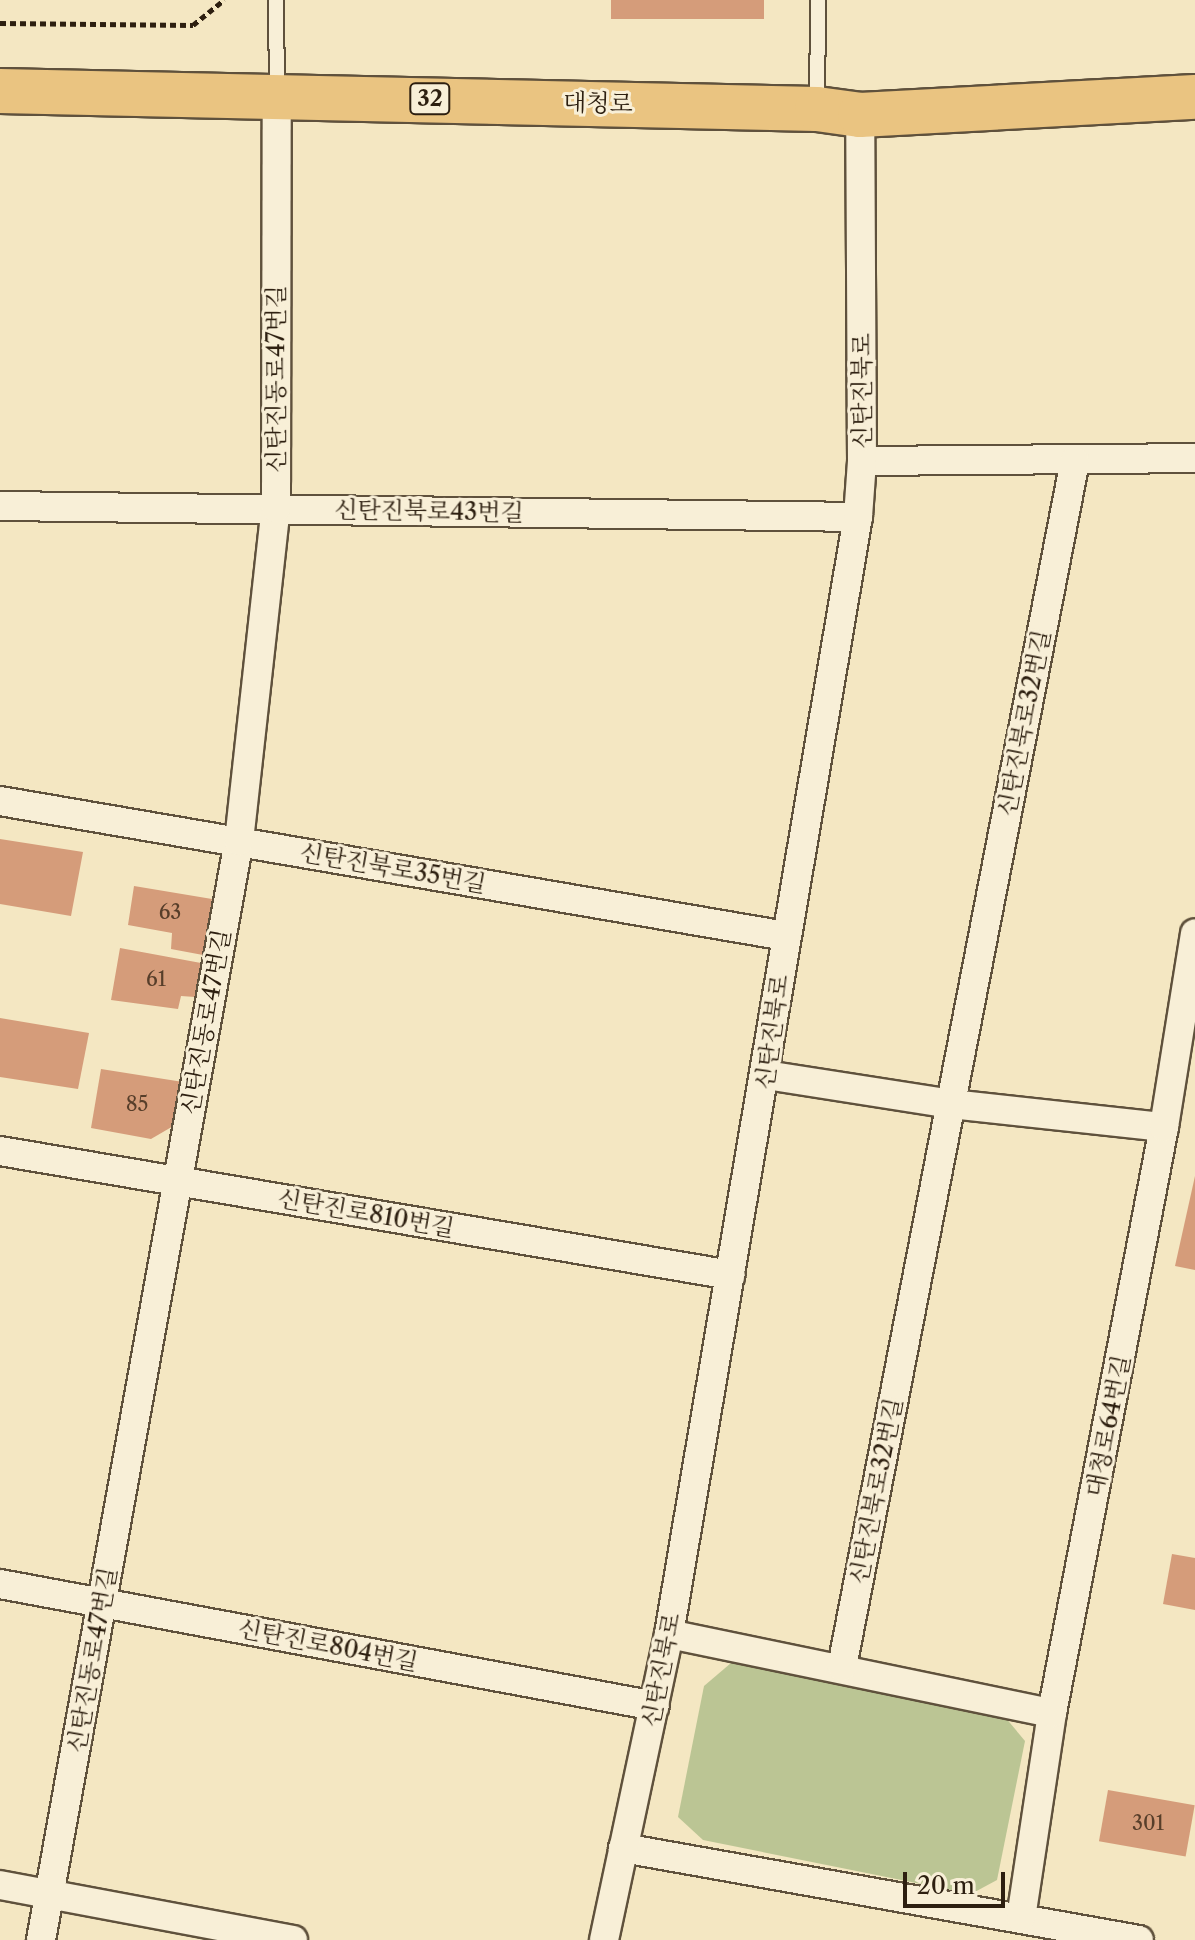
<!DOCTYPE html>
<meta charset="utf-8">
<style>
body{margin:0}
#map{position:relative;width:1195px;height:1940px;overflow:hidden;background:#f4e7c2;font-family:"Libre Caslon Text","Noto Serif KR",serif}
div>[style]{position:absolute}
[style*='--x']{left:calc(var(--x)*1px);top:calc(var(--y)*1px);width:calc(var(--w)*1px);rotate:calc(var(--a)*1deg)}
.green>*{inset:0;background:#bbc594}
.building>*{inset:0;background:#d59c7a;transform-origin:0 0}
.path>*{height:5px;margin-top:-2.5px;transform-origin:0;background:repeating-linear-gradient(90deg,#2d1f10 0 6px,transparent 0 10px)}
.roads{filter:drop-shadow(2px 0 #5f513c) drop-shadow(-2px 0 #5f513c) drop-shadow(0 2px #5f513c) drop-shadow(0 -2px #5f513c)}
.lane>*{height:14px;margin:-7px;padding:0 7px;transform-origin:7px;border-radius:7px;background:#f8efd7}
.street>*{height:28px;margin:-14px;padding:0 14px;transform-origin:14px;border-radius:14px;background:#f8efd7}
.primary>*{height:44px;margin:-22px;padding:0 22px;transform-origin:22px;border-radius:22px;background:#eac481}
span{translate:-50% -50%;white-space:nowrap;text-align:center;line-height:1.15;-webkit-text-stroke:6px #f8efd7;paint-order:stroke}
.number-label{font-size:20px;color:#573e2a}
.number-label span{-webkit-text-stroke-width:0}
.shield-label span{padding:2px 6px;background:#f8efd7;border:2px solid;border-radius:6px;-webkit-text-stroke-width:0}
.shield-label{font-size:22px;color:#2d1f10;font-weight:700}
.street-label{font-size:24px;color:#2d1f10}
.scale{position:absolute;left:903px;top:1872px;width:102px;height:36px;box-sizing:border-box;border:4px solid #2d1f10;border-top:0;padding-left:10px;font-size:24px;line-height:28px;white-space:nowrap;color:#2d1f10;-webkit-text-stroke:6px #f8efd7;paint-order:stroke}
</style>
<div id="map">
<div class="green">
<div style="clip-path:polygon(731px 1663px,1005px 1717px,1025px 1741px,997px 1880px,971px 1894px,703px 1840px,678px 1817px,704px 1686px)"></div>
</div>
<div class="building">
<div style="left:611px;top:0;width:153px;height:19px"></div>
<div style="clip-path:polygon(0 839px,83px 852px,71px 916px,0 904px)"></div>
<div style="clip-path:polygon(134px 886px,212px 899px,203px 955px,171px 949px,172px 933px,128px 925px)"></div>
<div style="clip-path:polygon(120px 948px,201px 963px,195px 997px,181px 996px,178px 1009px,111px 1000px)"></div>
<div style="clip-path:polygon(0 1018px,89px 1033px,78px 1089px,0 1077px)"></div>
<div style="clip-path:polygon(101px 1069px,183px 1082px,175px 1125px,151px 1139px,91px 1128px)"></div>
<div style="clip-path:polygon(1195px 1176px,1195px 1270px,1175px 1266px)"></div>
<div style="clip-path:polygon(1172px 1554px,1195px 1558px,1195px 1610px,1163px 1604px)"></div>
<div style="left:1108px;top:1790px;width:88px;height:52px;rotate:10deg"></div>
</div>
<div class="path">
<div style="--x:0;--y:23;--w:193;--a:0.6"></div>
<div style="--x:193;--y:25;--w:40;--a:-39"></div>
</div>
<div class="roads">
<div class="lane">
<div style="--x:276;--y:0;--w:94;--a:89.4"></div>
<div style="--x:817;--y:104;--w:104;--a:-89.4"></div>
</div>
<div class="street">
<div style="--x:862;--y:461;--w:333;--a:-0.5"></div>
<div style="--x:0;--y:506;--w:858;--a:0.73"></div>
<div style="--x:0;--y:801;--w:798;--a:9.75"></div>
<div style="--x:766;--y:1075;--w:187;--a:8.9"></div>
<div style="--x:951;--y:1104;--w:214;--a:6.2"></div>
<div style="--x:0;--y:1151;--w:741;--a:9.63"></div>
<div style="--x:0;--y:1584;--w:666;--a:10.55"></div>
<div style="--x:669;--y:1634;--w:391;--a:11.7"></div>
<div style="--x:842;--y:1667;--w:1228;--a:-79.07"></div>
<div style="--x:623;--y:1848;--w:524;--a:10.11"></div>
<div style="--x:0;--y:1885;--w:298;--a:10.6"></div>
<div style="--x:1021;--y:1918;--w:207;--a:-81.4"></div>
<div style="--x:1052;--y:1713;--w:597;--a:-79.18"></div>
<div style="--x:1164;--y:1127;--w:196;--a:-80.9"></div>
<div style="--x:41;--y:1940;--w:1117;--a:-79.79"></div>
<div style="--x:239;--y:841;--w:335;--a:-83.7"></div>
<div style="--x:276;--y:508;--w:413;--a:-89.9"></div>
<div style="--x:604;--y:1940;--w:313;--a:-78"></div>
<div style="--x:669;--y:1634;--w:1133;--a:-80.4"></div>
<div style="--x:858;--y:517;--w:56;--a:-85.9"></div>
<div style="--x:862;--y:461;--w:346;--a:-90.3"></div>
</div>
<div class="primary">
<div style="--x:0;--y:91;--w:817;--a:1.26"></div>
<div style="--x:817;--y:109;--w:43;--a:7.9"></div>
<div style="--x:860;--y:115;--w:335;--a:-3.1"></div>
</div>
</div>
<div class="number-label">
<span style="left:170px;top:912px">63</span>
<span style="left:156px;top:979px">61</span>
<span style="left:137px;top:1104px">85</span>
<span style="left:1148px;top:1823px">301</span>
</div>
<div class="shield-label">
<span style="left:430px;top:99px">32</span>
</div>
<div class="street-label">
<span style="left:598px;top:103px;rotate:1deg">대청로</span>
<span style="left:276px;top:379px;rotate:-90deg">신탄진동로47번길</span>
<span style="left:862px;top:391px;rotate:-90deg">신탄진북로</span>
<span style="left:429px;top:511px;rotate:1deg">신탄진북로43번길</span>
<span style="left:1024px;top:723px;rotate:-79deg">신탄진북로32번길</span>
<span style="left:393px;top:868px;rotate:10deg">신탄진북로35번길</span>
<span style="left:206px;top:1022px;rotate:-80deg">신탄진동로47번길</span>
<span style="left:772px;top:1032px;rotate:-82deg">신탄진북로</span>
<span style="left:366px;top:1213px;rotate:10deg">신탄진로810번길</span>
<span style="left:1108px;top:1426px;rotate:-79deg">대청로64번길</span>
<span style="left:876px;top:1491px;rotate:-79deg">신탄진북로32번길</span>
<span style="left:328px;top:1645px;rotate:11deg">신탄진로804번길</span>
<span style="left:92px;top:1660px;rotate:-80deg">신탄진동로47번길</span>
<span style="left:661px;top:1670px;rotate:-79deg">신탄진북로</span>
</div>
<div class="scale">20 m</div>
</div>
